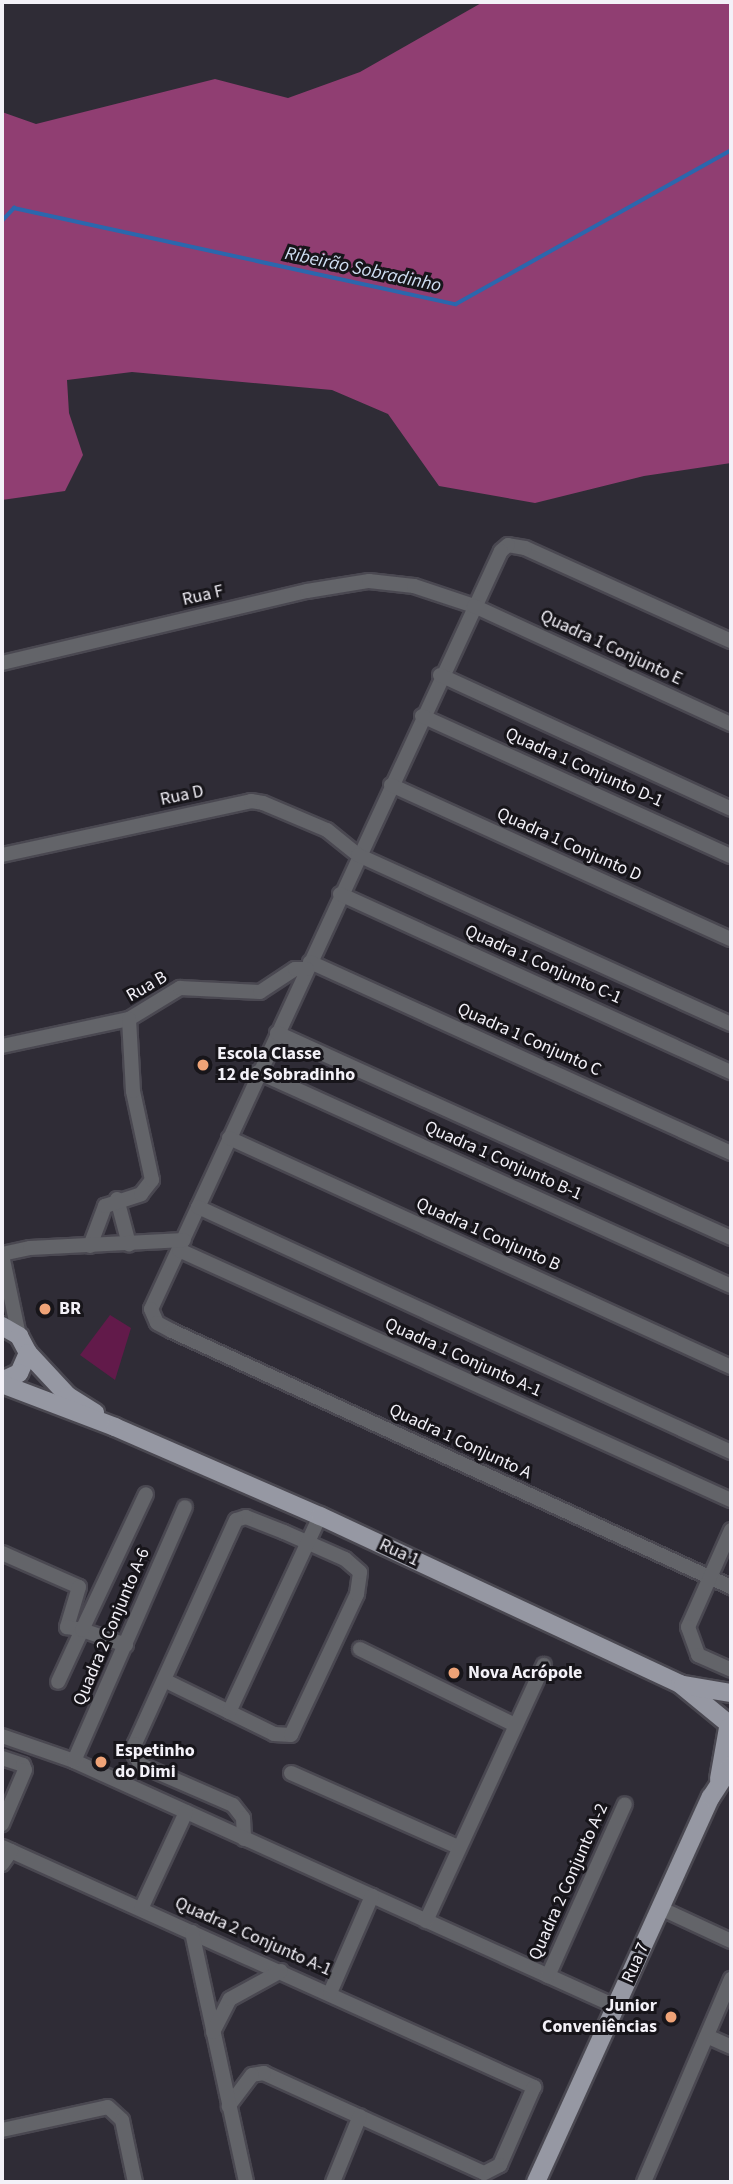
<!DOCTYPE html>
<meta charset="utf-8">
<style>
body{margin:0}
#map{position:relative;width:733px;height:2184px;overflow:hidden;background:#2f2c36;font-family:"Source Sans 3",sans-serif}
div>[style]{position:absolute}
[style*='--x']{left:calc(var(--x)*1px);top:calc(var(--y)*1px);width:calc(var(--w)*1px);rotate:calc(var(--a)*1deg)}
.green>*{inset:0;background:#621a4a}
.forest>*{inset:0;background:#903e72}
.stream>*{height:3.5px;margin:-1.75px;padding:0 1.75px;transform-origin:1.75px;border-radius:1.75px;background:#2b67ad}
.roads{filter:drop-shadow(2px 0 #4a4851) drop-shadow(-2px 0 #4a4851) drop-shadow(0 2px #4a4851) drop-shadow(0 -2px #4a4851)}
.minor>*{height:14px;margin:-7px;padding:0 7px;transform-origin:7px;border-radius:7px;background:#636469}
.major>*{height:18px;margin:-9px;padding:0 9px;transform-origin:9px;border-radius:9px;background:#9698a3}
.dots>*{width:19px;height:19px;translate:-50% -50%;box-sizing:border-box;border:4px solid #17151a;border-radius:50%}
span{translate:-50% -50%;white-space:nowrap;text-align:center;line-height:1.15;-webkit-text-stroke:6px #17151a;paint-order:stroke}
.street-label{font-size:18px;color:#f3f1f8}
.poi-label{font-size:18px;color:#f3f1f8;font-weight:700}
.left{translate:0 -50%;text-align:left}
.right{translate:-100% -50%;text-align:right}
.water-label{font-size:19px;color:#cfdef2;font-style:italic}
.frame{position:absolute;inset:0;border:4px solid #f3f1f8;pointer-events:none}
</style>
<div id="map">
<div class="green">
<div style="clip-path:polygon(110px 1315px,131px 1328px,115px 1380px,80px 1355px)"></div>
</div>
<div class="forest">
<div style="clip-path:polygon(483px 2px,731px 2px,731px 463px,644px 476px,535px 503px,439px 486px,388px 414px,332px 390px,132px 372px,67px 380px,69px 413px,83px 455px,65px 491px,2px 500px,2px 112px,36px 124px,215px 79px,288px 98px,360px 72px)"></div>
</div>
<div class="stream">
<div style="--x:2;--y:221;--w:18;--a:-47"></div>
<div style="--x:14;--y:208;--w:452;--a:12.3"></div>
<div style="--x:456;--y:304;--w:315;--a:-29.2"></div>
</div>
<div class="roads">
<div class="minor">
<div style="--x:731;--y:641;--w:226;--a:-155.7"></div>
<div style="--x:525;--y:548;--w:17;--a:-170"></div>
<div style="--x:508;--y:545;--w:9;--a:139"></div>
<div style="--x:501;--y:551;--w:835;--a:114.78"></div>
<div style="--x:151;--y:1309;--w:15;--a:67"></div>
<div style="--x:157;--y:1323;--w:17;--a:28"></div>
<div style="--x:172;--y:1331;--w:615;--a:24.61"></div>
<div style="--x:2;--y:663;--w:313;--a:-13.3"></div>
<div style="--x:307;--y:591;--w:63;--a:-9.2"></div>
<div style="--x:369;--y:581;--w:45;--a:6.3"></div>
<div style="--x:414;--y:586;--w:63;--a:18.4"></div>
<div style="--x:474;--y:606;--w:283;--a:24.7"></div>
<div style="--x:440;--y:675;--w:320;--a:24.7"></div>
<div style="--x:422;--y:716;--w:339;--a:24.4"></div>
<div style="--x:391;--y:785;--w:373;--a:24.4"></div>
<div style="--x:2;--y:855;--w:255;--a:-12.2"></div>
<div style="--x:251;--y:801;--w:12;--a:9"></div>
<div style="--x:263;--y:803;--w:69;--a:22.9"></div>
<div style="--x:327;--y:830;--w:40;--a:39"></div>
<div style="--x:358;--y:855;--w:409;--a:24.4"></div>
<div style="--x:340;--y:894;--w:430;--a:24.5"></div>
<div style="--x:310;--y:962;--w:462;--a:24.4"></div>
<div style="--x:277;--y:1033;--w:498;--a:24.3"></div>
<div style="--x:2;--y:1046;--w:130;--a:-12"></div>
<div style="--x:129;--y:1019;--w:60;--a:-31.3"></div>
<div style="--x:180;--y:988;--w:80;--a:2.9"></div>
<div style="--x:260;--y:992;--w:42;--a:-33.3"></div>
<div style="--x:295;--y:969;--w:12;--a:0"></div>
<div style="--x:258;--y:1072;--w:519;--a:24.34"></div>
<div style="--x:229;--y:1138;--w:552;--a:24.52"></div>
<div style="--x:117;--y:1199;--w:47;--a:75.1"></div>
<div style="--x:198;--y:1207;--w:587;--a:24.69"></div>
<div style="--x:90;--y:1246;--w:43;--a:-69.4"></div>
<div style="--x:105;--y:1206;--w:38;--a:-18"></div>
<div style="--x:141;--y:1194;--w:18;--a:-52"></div>
<div style="--x:152;--y:1180;--w:91;--a:-102.1"></div>
<div style="--x:133;--y:1091;--w:72;--a:-93.2"></div>
<div style="--x:179;--y:1250;--w:606;--a:24.37"></div>
<div style="--x:2;--y:1254;--w:29;--a:-12"></div>
<div style="--x:30;--y:1248;--w:154;--a:-3"></div>
<div style="--x:2;--y:1255;--w:83;--a:78.1"></div>
<div style="--x:731;--y:1530;--w:106;--a:113.9"></div>
<div style="--x:688;--y:1627;--w:30;--a:70"></div>
<div style="--x:698;--y:1655;--w:36;--a:24"></div>
<div style="--x:2;--y:1553;--w:84;--a:23.8"></div>
<div style="--x:79;--y:1587;--w:42;--a:106.7"></div>
<div style="--x:67;--y:1627;--w:15;--a:11"></div>
<div style="--x:82;--y:1630;--w:57;--a:114.8"></div>
<div style="--x:126;--y:1645;--w:46;--a:-161.2"></div>
<div style="--x:82;--y:1630;--w:150;--a:-64.8"></div>
<div style="--x:360;--y:1649;--w:173;--a:26.1"></div>
<div style="--x:166;--y:1681;--w:120;--a:26.1"></div>
<div style="--x:274;--y:1734;--w:17;--a:3"></div>
<div style="--x:291;--y:1735;--w:156;--a:-64.9"></div>
<div style="--x:357;--y:1594;--w:22;--a:-82"></div>
<div style="--x:360;--y:1572;--w:20;--a:-139"></div>
<div style="--x:345;--y:1559;--w:67;--a:-156.1"></div>
<div style="--x:284;--y:1532;--w:41;--a:-158.5"></div>
<div style="--x:246;--y:1517;--w:10;--a:163"></div>
<div style="--x:236;--y:1520;--w:246;--a:114.3"></div>
<div style="--x:135;--y:1744;--w:10;--a:96"></div>
<div style="--x:134;--y:1754;--w:13;--a:58"></div>
<div style="--x:141;--y:1765;--w:100;--a:23.5"></div>
<div style="--x:233;--y:1805;--w:16;--a:52"></div>
<div style="--x:243;--y:1818;--w:21;--a:87"></div>
<div style="--x:229;--y:1712;--w:216;--a:-65.1"></div>
<div style="--x:2;--y:1736;--w:76;--a:19.1"></div>
<div style="--x:74;--y:1761;--w:596;--a:24.37"></div>
<div style="--x:2;--y:1758;--w:22;--a:18"></div>
<div style="--x:23;--y:1765;--w:5;--a:68"></div>
<div style="--x:25;--y:1770;--w:59;--a:113.1"></div>
<div style="--x:74;--y:1761;--w:277;--a:-66.4"></div>
<div style="--x:291;--y:1773;--w:183;--a:23.9"></div>
<div style="--x:2;--y:1847;--w:584;--a:24.28"></div>
<div style="--x:534;--y:2087;--w:85;--a:113.6"></div>
<div style="--x:500;--y:2165;--w:18;--a:153"></div>
<div style="--x:484;--y:2173;--w:242;--a:-155.6"></div>
<div style="--x:264;--y:2073;--w:12;--a:171"></div>
<div style="--x:252;--y:2075;--w:39;--a:127"></div>
<div style="--x:2;--y:1864;--w:16;--a:-55"></div>
<div style="--x:660;--y:1908;--w:78;--a:24.9"></div>
<div style="--x:141;--y:1909;--w:107;--a:-65.1"></div>
<div style="--x:426;--y:1921;--w:282;--a:-65.3"></div>
<div style="--x:192;--y:1932;--w:256;--a:77.8"></div>
<div style="--x:548;--y:1976;--w:188;--a:-65.9"></div>
<div style="--x:330;--y:1993;--w:106;--a:-66.6"></div>
<div style="--x:213;--y:2032;--w:37;--a:-63"></div>
<div style="--x:230;--y:1999;--w:58;--a:-28.8"></div>
<div style="--x:709;--y:2037;--w:24;--a:24"></div>
<div style="--x:2;--y:2130;--w:108;--a:-12.2"></div>
<div style="--x:108;--y:2107;--w:19;--a:43"></div>
<div style="--x:122;--y:2120;--w:63;--a:78.2"></div>
<div style="--x:333;--y:2182;--w:71;--a:-67.8"></div>
<div style="--x:644;--y:2182;--w:221;--a:-66.8"></div>
</div>
<div class="major">
<div style="--x:2;--y:1326;--w:20;--a:30"></div>
<div style="--x:19;--y:1336;--w:19;--a:62"></div>
<div style="--x:28;--y:1353;--w:22;--a:114"></div>
<div style="--x:19;--y:1373;--w:19;--a:155"></div>
<div style="--x:28;--y:1353;--w:59;--a:47.1"></div>
<div style="--x:68;--y:1396;--w:32;--a:32"></div>
<div style="--x:2;--y:1384;--w:121;--a:20.8"></div>
<div style="--x:115;--y:1427;--w:223;--a:23.5"></div>
<div style="--x:320;--y:1516;--w:397;--a:25"></div>
<div style="--x:680;--y:1684;--w:58;--a:39.4"></div>
<div style="--x:683;--y:1685;--w:49;--a:9.5"></div>
<div style="--x:719;--y:1779;--w:52;--a:-80"></div>
<div style="--x:536;--y:2182;--w:423;--a:-65.6"></div>
<div style="--x:711;--y:1797;--w:37;--a:-57"></div>
</div>
</div>
<div class="dots">
<div style="left:203px;top:1065px;background:#efa377"></div>
<div style="left:45px;top:1309px;background:#efa377"></div>
<div style="left:454px;top:1673px;background:#efa377"></div>
<div style="left:101px;top:1762px;background:#efa377"></div>
<div style="left:671px;top:2017px;background:#efa377"></div>
</div>
<div class="street-label">
<span style="left:203px;top:596px;rotate:-13deg">Rua F</span>
<span style="left:611px;top:648px;rotate:25deg">Quadra 1 Conjunto E</span>
<span style="left:584px;top:768px;rotate:24deg">Quadra 1 Conjunto D-1</span>
<span style="left:182px;top:796px;rotate:-12deg">Rua D</span>
<span style="left:569px;top:845px;rotate:24deg">Quadra 1 Conjunto D</span>
<span style="left:543px;top:965px;rotate:24deg">Quadra 1 Conjunto C-1</span>
<span style="left:147px;top:987px;rotate:-30deg">Rua B</span>
<span style="left:529px;top:1040px;rotate:24deg">Quadra 1 Conjunto C</span>
<span style="left:503px;top:1161px;rotate:24deg">Quadra 1 Conjunto B-1</span>
<span style="left:488px;top:1235px;rotate:24deg">Quadra 1 Conjunto B</span>
<span style="left:463px;top:1358px;rotate:24deg">Quadra 1 Conjunto A-1</span>
<span style="left:460px;top:1442px;rotate:25deg">Quadra 1 Conjunto A</span>
<span style="left:399px;top:1553px;rotate:25deg">Rua 1</span>
<span style="left:112px;top:1627px;rotate:-67deg">Quadra 2 Conjunto A-6</span>
<span style="left:569px;top:1882px;rotate:-66deg">Quadra 2 Conjunto A-2</span>
<span style="left:253px;top:1937px;rotate:24deg">Quadra 2 Conjunto A-1</span>
<span style="left:636px;top:1963px;rotate:-66deg">Rua 7</span>
</div>
<div class="poi-label">
<span class="left" style="left:217px;top:1065px">Escola Classe<br>12 de Sobradinho</span>
<span class="left" style="left:59px;top:1309px">BR</span>
<span class="left" style="left:468px;top:1673px">Nova Acrópole</span>
<span class="left" style="left:115px;top:1762px">Espetinho<br>do Dimi</span>
<span class="right" style="left:657px;top:2017px">Junior<br>Conveniências</span>
</div>
<div class="water-label">
<span style="left:363px;top:270px;rotate:12deg">Ribeirão Sobradinho</span>
</div>
<div class="frame"></div>
</div>
